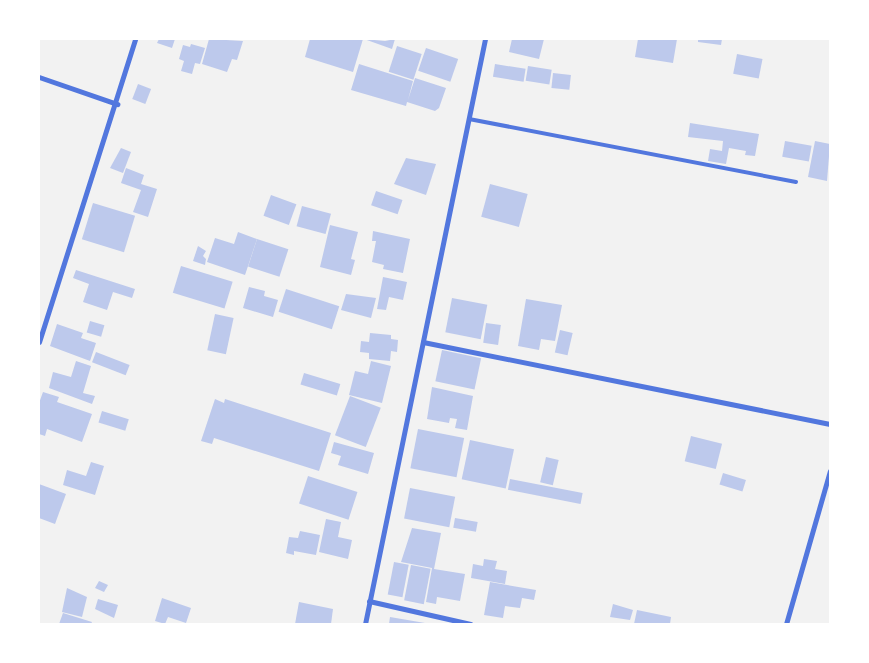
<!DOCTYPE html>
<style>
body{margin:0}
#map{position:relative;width:869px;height:663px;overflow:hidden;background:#f2f2f2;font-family:Helvetica,sans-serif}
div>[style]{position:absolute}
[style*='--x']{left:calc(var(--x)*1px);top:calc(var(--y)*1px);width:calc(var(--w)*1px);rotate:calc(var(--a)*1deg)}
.building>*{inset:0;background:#bdc9ec;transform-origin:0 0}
.service>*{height:4px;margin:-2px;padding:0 2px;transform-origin:2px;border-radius:2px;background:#5277de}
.minor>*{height:5px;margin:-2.5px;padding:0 2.5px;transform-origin:2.5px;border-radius:2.5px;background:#5277de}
span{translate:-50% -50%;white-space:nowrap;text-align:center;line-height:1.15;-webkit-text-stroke:5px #fff;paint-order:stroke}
.frame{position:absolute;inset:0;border:40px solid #fff;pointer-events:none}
</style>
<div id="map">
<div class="building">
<div style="clip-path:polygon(159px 39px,175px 39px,172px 48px,157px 43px)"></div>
<div style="clip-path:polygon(209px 39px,243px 41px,237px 60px,232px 59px,227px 72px,202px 64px)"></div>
<div style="clip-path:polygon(310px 39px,363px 39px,353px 72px,305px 57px)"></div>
<div style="clip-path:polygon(364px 39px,385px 41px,395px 39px,392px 49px)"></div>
<div style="clip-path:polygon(512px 39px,544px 39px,539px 59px,509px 52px)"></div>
<div style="clip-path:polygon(638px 39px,677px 39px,673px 63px,635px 57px)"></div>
<div style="clip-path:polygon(698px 39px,722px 39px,721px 45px,698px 42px)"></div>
<div style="clip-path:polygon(191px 44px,205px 48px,200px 64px,195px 63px,192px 74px,181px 71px,184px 61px,179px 59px,183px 45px,190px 47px)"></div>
<div style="left:397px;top:46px;width:26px;height:27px;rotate:18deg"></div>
<div style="left:426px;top:48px;width:34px;height:24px;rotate:19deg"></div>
<div style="left:737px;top:54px;width:26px;height:20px;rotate:11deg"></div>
<div style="clip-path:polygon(359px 64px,413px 81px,408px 100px,415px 78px,446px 88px,439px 108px,435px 111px,407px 102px,406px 106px,351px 90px)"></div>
<div style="left:495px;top:64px;width:31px;height:13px;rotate:9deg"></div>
<div style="left:528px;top:66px;width:24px;height:15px;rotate:9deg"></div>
<div style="left:553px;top:73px;width:18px;height:15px;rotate:6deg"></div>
<div style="left:138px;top:84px;width:14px;height:16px;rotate:21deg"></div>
<div style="clip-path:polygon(690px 123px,759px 134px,755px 156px,745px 155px,746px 151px,729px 148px,726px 164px,708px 161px,710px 149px,722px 151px,723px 141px,688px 137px)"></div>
<div style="left:785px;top:141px;width:27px;height:16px;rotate:10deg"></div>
<div style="clip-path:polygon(815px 141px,830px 144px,827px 181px,808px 177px)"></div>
<div style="clip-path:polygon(121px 148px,131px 152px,123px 173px,110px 168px)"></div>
<div style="clip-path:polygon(406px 158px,436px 164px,426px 195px,394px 184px)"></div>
<div style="clip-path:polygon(126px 168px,144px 175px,141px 184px,157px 189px,148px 217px,133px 212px,141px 190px,121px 183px)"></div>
<div style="left:490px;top:184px;width:39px;height:34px;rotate:15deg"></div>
<div style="left:376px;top:191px;width:28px;height:15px;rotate:19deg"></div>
<div style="left:271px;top:195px;width:27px;height:22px;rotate:20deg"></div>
<div style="left:93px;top:203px;width:44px;height:38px;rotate:17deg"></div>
<div style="left:302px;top:206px;width:30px;height:21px;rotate:15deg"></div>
<div style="clip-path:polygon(330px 225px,358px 232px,351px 259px,355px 260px,351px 275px,320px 267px)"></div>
<div style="clip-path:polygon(373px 231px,410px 239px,403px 273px,383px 269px,384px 265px,372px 262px,376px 241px,372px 241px)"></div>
<div style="clip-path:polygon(238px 232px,257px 239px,245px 275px,207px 262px,215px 238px,234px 244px)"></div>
<div style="left:257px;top:239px;width:33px;height:29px;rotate:18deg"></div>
<div style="clip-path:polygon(198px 246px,206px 251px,203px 256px,206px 259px,205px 265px,193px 261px)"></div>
<div style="left:181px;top:266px;width:54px;height:28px;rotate:17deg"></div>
<div style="clip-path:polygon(76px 270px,135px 289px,132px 298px,113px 292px,107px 310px,83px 302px,89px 284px,73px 278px)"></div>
<div style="clip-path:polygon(383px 277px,407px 282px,403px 300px,389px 297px,386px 310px,377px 309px)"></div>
<div style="clip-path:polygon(249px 287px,265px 291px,264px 296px,278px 300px,273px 317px,243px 308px)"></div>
<div style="left:286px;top:289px;width:56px;height:24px;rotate:18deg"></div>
<div style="clip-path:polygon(346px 294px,376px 298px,371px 318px,341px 310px)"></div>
<div style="left:452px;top:298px;width:36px;height:35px;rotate:11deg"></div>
<div style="clip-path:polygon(526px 299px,562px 305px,555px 341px,541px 339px,539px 350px,518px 346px)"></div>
<div style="left:215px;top:314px;width:19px;height:37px;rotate:12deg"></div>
<div style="left:90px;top:321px;width:15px;height:12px;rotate:16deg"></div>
<div style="left:486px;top:323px;width:15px;height:20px;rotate:8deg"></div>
<div style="clip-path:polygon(57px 324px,83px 333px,81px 338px,96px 343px,90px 361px,50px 346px)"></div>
<div style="left:560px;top:330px;width:13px;height:23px;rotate:13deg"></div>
<div style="clip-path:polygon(370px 333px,391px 335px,391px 339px,398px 340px,397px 352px,391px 351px,390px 361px,369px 359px,369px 353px,360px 352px,361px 341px,369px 342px)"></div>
<div style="left:442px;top:350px;width:40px;height:32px;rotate:12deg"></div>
<div style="left:96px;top:352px;width:36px;height:11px;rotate:21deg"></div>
<div style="clip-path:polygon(76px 361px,91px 366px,83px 393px,95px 396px,92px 404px,49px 388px,53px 372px,71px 377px)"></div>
<div style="clip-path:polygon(371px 361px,391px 366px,382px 403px,349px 395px,355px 371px,368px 374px)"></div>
<div style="left:304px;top:373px;width:38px;height:12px;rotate:17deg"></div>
<div style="clip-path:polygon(432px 387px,473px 396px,467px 430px,455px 428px,457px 419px,450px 418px,449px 423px,427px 419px)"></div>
<div style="clip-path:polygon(43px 392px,59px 397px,57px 402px,92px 414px,82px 442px,47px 429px,45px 436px,39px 434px,39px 403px)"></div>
<div style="left:350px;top:396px;width:33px;height:42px;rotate:21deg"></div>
<div style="clip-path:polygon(215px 399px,224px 403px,225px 399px,331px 433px,319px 471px,214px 438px,212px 444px,201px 441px)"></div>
<div style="left:102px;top:411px;width:28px;height:12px;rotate:17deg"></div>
<div style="left:418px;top:429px;width:47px;height:40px;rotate:11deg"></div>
<div style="left:691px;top:436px;width:32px;height:26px;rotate:14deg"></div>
<div style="left:470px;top:440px;width:45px;height:40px;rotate:12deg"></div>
<div style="clip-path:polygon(334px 442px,374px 453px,368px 474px,338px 465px,341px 456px,331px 453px)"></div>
<div style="left:546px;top:457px;width:13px;height:26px;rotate:13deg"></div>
<div style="clip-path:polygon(91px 462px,104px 466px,95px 495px,63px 485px,67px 470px,86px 476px)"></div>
<div style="left:723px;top:473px;width:24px;height:12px;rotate:17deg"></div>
<div style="left:308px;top:476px;width:52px;height:29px;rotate:18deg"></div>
<div style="left:510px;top:479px;width:74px;height:11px;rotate:11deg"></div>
<div style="clip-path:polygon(39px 484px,66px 494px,55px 524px,39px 518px)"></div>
<div style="left:410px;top:488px;width:46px;height:31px;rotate:11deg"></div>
<div style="left:455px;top:518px;width:23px;height:10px;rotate:10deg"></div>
<div style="clip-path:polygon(326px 519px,341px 522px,338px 537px,352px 540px,348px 559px,319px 552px)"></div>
<div style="clip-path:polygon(412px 528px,441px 533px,434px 569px,465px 574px,460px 601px,437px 597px,436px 604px,426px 602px,432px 568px,401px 562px)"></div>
<div style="clip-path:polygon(300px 531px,320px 535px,316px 555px,294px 551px,294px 555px,286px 553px,289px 537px,298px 538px)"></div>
<div style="clip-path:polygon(484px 559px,497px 561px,495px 569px,507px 571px,505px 584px,471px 578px,473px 564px,483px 566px)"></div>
<div style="left:394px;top:562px;width:15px;height:33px;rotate:11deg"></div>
<div style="left:411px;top:565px;width:20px;height:36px;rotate:11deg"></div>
<div style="clip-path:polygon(99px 581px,108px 585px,104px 592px,95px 588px)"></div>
<div style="clip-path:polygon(490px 582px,536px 590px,534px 600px,522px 598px,520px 608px,505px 606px,503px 618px,484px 615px)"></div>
<div style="clip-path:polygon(67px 588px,87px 597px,82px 617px,62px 612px)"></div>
<div style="clip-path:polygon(162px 598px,191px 608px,186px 623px,168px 617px,165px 624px,155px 621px)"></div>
<div style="clip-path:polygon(98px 599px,118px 605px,114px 618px,95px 609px)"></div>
<div style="clip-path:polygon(299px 602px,333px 609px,331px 624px,295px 624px)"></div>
<div style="clip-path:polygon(613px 604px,633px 610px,630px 620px,610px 617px)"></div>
<div style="clip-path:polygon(637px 610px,671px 617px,670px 624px,634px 624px)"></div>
<div style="clip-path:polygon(63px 613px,92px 622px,91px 624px,59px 624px)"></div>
<div style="clip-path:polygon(390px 617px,425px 623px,425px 624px,389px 624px)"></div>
</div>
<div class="service">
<div style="--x:469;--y:119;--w:333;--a:10.9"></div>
</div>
<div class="minor">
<div style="--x:39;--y:77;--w:83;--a:19.1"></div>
<div style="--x:39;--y:342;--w:318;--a:-72.4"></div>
<div style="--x:423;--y:342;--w:415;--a:11.4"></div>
<div style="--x:369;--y:601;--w:104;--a:12.8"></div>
<div style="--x:365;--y:624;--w:597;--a:-78.41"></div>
<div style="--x:786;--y:624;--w:159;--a:-74"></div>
</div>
<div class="frame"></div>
</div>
